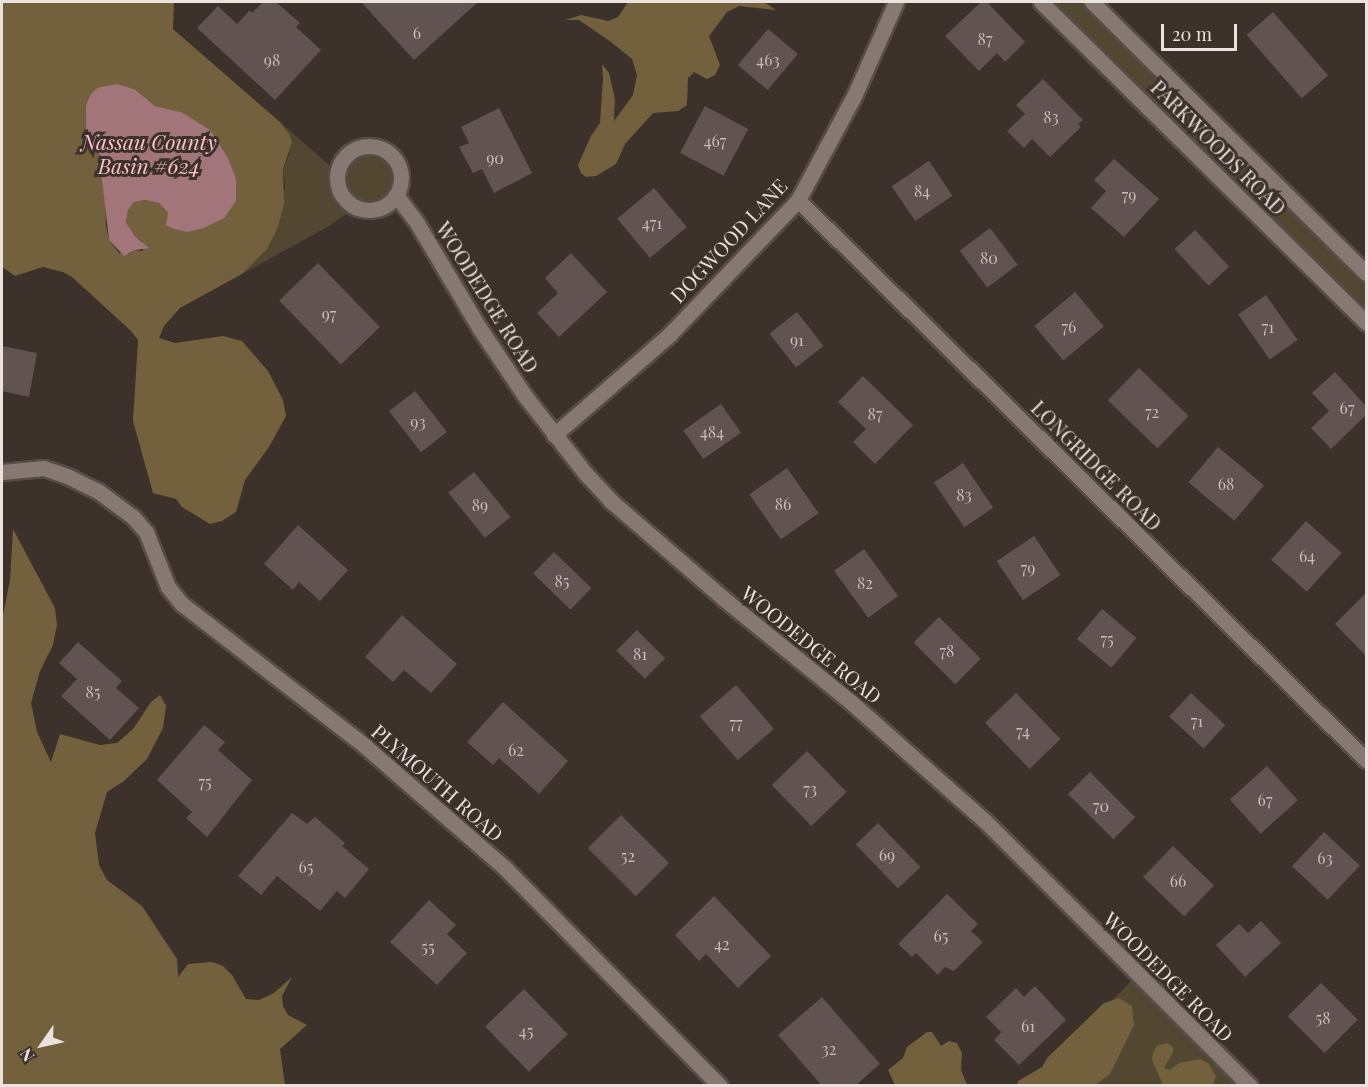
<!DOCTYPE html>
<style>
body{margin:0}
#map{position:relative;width:1368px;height:1087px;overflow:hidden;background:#3d312b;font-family:"Playfair Display",serif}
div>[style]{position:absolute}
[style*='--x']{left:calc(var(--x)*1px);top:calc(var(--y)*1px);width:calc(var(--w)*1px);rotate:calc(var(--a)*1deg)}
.green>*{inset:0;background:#524731}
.forest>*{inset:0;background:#72613c}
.water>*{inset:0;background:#a2757b}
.building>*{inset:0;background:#615351;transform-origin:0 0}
.roads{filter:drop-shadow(2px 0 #564d49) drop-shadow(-2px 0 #564d49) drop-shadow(0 2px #564d49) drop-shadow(0 -2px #564d49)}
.street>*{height:15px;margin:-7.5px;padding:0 7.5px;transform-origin:7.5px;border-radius:7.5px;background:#877972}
.street>.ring{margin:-7.5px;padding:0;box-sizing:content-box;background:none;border:15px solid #877972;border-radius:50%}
span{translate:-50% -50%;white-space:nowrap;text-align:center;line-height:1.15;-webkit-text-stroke:6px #3d312b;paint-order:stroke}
.number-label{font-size:16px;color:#c7bebb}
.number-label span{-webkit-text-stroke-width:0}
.street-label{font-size:20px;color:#e9e2de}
.water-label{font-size:21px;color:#fcc0c8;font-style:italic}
.frame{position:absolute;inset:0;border:3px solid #e9e2de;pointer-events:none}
.north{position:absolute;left:12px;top:1015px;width:60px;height:60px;-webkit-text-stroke:4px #3d312b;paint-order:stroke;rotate:236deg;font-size:16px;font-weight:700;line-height:24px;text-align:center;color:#e9e2de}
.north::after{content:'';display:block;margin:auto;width:21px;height:27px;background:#e9e2de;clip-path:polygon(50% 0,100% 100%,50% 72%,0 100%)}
.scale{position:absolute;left:1161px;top:24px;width:76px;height:27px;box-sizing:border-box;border:3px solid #e9e2de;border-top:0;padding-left:8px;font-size:18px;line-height:21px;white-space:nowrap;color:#e9e2de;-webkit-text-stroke:4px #3d312b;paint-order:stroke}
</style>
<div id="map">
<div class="green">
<div style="clip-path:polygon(1041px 2px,1094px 2px,1366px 272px,1366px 323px)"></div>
<div style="clip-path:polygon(281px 123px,336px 171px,341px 161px,356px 148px,373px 146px,382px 149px,397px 162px,400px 170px,400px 187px,396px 195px,382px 208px,364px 211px,355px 208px,329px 226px,242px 274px,267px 248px,285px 187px,283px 169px,289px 155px,289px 134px)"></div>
<div style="clip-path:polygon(1138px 974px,1250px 1086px,1027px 1086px)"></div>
</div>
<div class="forest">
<div style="clip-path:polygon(evenodd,2px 2px,174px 2px,173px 29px,281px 123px,289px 134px,292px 142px,283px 169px,284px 204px,278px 227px,267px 249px,242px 274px,180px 308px,164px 326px,159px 338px,175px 343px,223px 336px,242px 341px,268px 371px,283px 400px,286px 416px,269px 447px,245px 480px,236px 512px,222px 521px,210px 524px,182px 507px,176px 499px,153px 493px,133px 421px,138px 340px,131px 331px,72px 277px,63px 272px,43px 267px,15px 276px,2px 267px,2px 2px,97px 88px,136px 90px,155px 106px,181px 112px,174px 229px,168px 213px,159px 203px,145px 200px,134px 202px,128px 210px,126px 222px,135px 236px,142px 241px,143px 251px,135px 250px,129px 254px,119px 253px,109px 240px,106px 226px,105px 192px,99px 153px,86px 105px,97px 88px)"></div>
<div style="clip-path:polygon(628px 2px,764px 2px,776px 10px,739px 6px,727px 12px,709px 36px,720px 65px,715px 75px,707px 79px,694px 72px,688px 78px,687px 105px,678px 111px,653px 113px,625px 144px,616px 164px,596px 176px,586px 177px,581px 173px,578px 165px,591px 136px,600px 123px,603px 79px,602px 64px,609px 73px,615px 99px,614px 121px,633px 95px,637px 75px,632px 59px,611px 42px,579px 20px,565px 20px,581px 15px,608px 21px,618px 17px)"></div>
<div style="clip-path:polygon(13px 529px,55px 608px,57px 625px,53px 645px,40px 671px,31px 703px,37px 732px,51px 762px,60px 734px,100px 745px,117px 743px,133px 729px,151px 702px,160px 695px,166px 706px,163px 728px,147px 759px,124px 781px,107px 792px,95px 833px,99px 865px,107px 880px,142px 906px,177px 959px,178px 977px,188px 964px,212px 962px,223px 966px,232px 975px,246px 999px,259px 1000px,274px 993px,292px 977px,282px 996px,283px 1006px,288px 1015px,307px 1025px,280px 1049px,285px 1085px,2px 1085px,2px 620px,10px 580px)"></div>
<div style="clip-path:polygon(1119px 998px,1132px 1006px,1134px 1025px,1110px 1074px,1095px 1085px,1017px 1085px,1018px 1081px,1042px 1067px,1048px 1057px,1104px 1003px)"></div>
<div style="clip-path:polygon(927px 1032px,932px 1032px,941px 1046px,949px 1041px,957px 1043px,962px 1053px,961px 1070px,967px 1085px,895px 1085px,888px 1070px,903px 1058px,907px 1047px)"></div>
<div style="clip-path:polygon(1167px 1043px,1173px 1047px,1173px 1052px,1164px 1068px,1170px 1070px,1179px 1063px,1200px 1059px,1208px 1063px,1216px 1076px,1213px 1085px,1163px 1085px,1152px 1060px,1153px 1053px,1157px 1046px)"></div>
</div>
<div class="water">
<div style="clip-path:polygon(117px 84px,136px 90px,155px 106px,181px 112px,210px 130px,228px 158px,236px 179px,236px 201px,224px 218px,204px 228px,187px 232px,174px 229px,166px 225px,168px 213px,159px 203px,145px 200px,134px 202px,128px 210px,126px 222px,135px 236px,149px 248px,135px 250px,124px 256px,109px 240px,99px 153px,86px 129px,86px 105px,91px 94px,97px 88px)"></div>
</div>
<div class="building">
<div style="clip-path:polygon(263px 2px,276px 2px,300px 23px,296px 27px,321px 50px,275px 100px,197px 28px,218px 6px,237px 24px,250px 10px,252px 13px)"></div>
<div style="clip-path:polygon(361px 2px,478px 2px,414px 60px)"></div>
<div style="clip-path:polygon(981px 2px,987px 2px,1025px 42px,1005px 62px,997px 53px,979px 71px,945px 36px)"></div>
<div style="left:1273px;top:12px;width:84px;height:35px;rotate:49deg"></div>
<div style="left:768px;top:29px;width:39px;height:47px;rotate:40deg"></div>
<div style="clip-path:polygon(1043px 79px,1083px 120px,1078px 124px,1081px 127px,1050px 157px,1032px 139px,1024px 148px,1007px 131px,1025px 114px,1016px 105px)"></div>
<div style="left:705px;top:106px;width:49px;height:53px;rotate:28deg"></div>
<div style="clip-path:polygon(499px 108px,532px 173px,494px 193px,482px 169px,473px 173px,459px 147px,469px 143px,461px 127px)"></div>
<div style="clip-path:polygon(1114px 159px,1159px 199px,1124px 237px,1091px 208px,1106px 191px,1094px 180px)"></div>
<div style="left:929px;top:161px;width:42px;height:45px;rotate:56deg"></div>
<div style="left:654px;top:188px;width:51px;height:48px;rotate:50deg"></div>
<div style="left:990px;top:228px;width:46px;height:38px;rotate:53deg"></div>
<div style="left:1195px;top:230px;width:50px;height:28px;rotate:47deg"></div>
<div style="clip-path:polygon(571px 253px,607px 292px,559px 337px,537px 313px,558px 293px,545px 278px)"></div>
<div style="left:318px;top:263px;width:89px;height:54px;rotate:46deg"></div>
<div style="left:1075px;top:292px;width:45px;height:53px;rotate:50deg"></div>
<div style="left:1266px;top:295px;width:55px;height:34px;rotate:55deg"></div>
<div style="left:797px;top:312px;width:43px;height:35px;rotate:52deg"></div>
<div style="clip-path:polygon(2px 346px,37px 353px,29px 397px,2px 391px)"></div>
<div style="left:1139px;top:368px;width:69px;height:45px;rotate:44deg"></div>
<div style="clip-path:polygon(1335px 372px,1366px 406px,1366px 415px,1331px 449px,1311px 428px,1329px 411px,1312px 393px)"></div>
<div style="clip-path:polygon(863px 376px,913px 425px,875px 464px,853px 442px,866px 429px,838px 402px)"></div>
<div style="left:415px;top:391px;width:52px;height:33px;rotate:52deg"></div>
<div style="left:721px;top:404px;width:35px;height:46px;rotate:55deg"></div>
<div style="left:1218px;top:447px;width:60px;height:46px;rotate:40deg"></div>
<div style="left:963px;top:463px;width:54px;height:35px;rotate:56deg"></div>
<div style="left:787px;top:468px;width:55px;height:46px;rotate:55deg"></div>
<div style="left:474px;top:472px;width:58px;height:33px;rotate:51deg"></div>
<div style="left:1306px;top:521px;width:48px;height:52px;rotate:42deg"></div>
<div style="clip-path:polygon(298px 525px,348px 570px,320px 601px,299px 582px,293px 590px,264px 564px)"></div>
<div style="left:1034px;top:536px;width:47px;height:45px;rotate:56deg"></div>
<div style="left:864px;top:549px;width:58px;height:37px;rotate:54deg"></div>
<div style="left:554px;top:552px;width:52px;height:30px;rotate:44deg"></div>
<div style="clip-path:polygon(1366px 593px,1366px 656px,1335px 624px)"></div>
<div style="left:1102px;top:609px;width:45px;height:39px;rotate:40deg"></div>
<div style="clip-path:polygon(402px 615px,457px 664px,431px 693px,404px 670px,393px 682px,365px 657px)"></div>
<div style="left:939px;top:617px;width:59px;height:36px;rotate:45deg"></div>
<div style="left:637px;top:630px;width:40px;height:29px;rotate:45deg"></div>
<div style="clip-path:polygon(78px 642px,122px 681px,116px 688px,139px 708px,110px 740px,61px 696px,77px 679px,59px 663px)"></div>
<div style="left:736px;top:685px;width:58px;height:48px;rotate:49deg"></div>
<div style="left:1016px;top:693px;width:64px;height:43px;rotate:46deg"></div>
<div style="left:1191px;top:693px;width:47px;height:32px;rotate:43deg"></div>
<div style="clip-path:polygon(503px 702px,568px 761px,539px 794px,499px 758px,493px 765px,467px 742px)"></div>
<div style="clip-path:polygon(204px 725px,225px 742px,218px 750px,252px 780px,207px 837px,186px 818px,192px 812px,157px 780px)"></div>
<div style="left:807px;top:751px;width:57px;height:49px;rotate:46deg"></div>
<div style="left:1267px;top:766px;width:46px;height:50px;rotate:48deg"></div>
<div style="left:1090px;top:772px;width:64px;height:31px;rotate:45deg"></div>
<div style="clip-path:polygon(292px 813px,307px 824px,315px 817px,345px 843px,342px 846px,369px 869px,345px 898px,337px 891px,320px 911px,277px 876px,261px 895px,238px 876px)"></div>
<div style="left:621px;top:815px;width:68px;height:47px;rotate:45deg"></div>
<div style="left:878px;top:823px;width:61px;height:31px;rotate:46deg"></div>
<div style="left:1324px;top:832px;width:49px;height:47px;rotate:43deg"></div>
<div style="left:1173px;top:846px;width:57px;height:43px;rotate:44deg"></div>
<div style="clip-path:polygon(947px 894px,978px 924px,971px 931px,983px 942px,954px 971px,945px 967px,938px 975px,916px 953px,912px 957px,898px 944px)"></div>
<div style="clip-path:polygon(714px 896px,771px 956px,738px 988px,706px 954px,699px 961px,675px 935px)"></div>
<div style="clip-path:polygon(429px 900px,456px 925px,447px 934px,467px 953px,437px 985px,390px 942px)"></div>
<div style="clip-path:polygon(1261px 921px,1281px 943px,1245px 977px,1216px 945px,1239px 924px,1248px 933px)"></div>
<div style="left:1321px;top:983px;width:52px;height:47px;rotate:45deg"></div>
<div style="clip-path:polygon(1035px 986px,1066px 1020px,1019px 1065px,994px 1040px,1001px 1032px,986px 1017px,1016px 988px,1024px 997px)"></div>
<div style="left:524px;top:989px;width:63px;height:54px;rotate:46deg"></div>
<div style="clip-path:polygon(822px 997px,880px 1064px,855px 1086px,822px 1086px,778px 1035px)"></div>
</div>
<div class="roads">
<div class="street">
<div style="--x:1041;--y:2;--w:457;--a:44.6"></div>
<div style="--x:1092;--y:2;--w:385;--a:44.7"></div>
<div class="ring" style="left:337px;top:146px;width:49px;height:49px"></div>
<div style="--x:396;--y:195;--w:35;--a:53"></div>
<div style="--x:417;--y:223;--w:123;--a:59.3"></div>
<div style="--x:480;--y:329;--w:81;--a:56.1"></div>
<div style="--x:525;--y:396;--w:99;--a:52"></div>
<div style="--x:586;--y:474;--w:37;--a:47"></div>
<div style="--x:611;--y:501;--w:150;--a:40.9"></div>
<div style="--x:724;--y:599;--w:165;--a:39.1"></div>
<div style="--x:852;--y:703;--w:176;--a:41.6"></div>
<div style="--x:984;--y:820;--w:376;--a:45"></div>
<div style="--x:798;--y:200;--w:798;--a:44.59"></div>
<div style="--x:554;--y:435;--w:154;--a:-41"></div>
<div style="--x:670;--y:334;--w:185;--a:-46.3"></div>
<div style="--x:798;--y:200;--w:120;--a:-61.7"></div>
<div style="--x:855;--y:94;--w:101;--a:-66"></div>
<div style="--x:2;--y:472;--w:42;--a:-5.4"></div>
<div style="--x:44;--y:468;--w:24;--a:19"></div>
<div style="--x:67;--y:476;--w:34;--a:26"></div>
<div style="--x:98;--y:491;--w:44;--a:36.6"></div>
<div style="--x:133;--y:517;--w:20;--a:49"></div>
<div style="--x:146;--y:532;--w:59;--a:68.2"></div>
<div style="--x:168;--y:587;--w:22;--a:51"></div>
<div style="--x:182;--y:604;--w:232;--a:37.8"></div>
<div style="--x:365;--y:746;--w:186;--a:41.1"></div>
<div style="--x:505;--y:868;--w:306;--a:45.4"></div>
</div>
</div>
<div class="number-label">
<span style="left:417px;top:33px">6</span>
<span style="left:985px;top:39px">87</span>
<span style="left:272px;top:60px">98</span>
<span style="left:768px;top:60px">463</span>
<span style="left:1051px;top:117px">83</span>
<span style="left:715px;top:141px">467</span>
<span style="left:495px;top:158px">90</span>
<span style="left:922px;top:191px">84</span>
<span style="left:1129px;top:195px">79</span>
<span style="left:652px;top:223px">471</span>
<span style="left:989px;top:258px">80</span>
<span style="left:329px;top:314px">97</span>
<span style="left:1069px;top:327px">76</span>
<span style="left:1268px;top:327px">71</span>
<span style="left:797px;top:340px">91</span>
<span style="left:1347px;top:408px">67</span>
<span style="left:1152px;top:412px">72</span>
<span style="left:875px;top:414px">87</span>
<span style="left:418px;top:422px">93</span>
<span style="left:712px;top:432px">484</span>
<span style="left:1226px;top:484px">68</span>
<span style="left:964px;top:495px">83</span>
<span style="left:783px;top:504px">86</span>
<span style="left:480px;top:505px">89</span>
<span style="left:1307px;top:556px">64</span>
<span style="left:1028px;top:568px">79</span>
<span style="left:562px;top:581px">85</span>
<span style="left:865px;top:583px">82</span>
<span style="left:1107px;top:639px">75</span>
<span style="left:947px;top:651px">78</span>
<span style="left:640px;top:654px">81</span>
<span style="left:93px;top:692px">85</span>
<span style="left:1197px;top:721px">71</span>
<span style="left:736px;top:723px">77</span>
<span style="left:1023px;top:731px">74</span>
<span style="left:516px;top:750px">62</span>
<span style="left:205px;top:782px">75</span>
<span style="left:810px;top:789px">73</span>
<span style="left:1265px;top:800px">67</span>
<span style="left:1101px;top:806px">70</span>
<span style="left:887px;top:855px">69</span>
<span style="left:628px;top:856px">52</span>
<span style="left:1325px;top:858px">63</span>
<span style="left:306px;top:867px">65</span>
<span style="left:1178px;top:881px">66</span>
<span style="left:941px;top:936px">65</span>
<span style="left:722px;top:944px">42</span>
<span style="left:428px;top:947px">55</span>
<span style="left:1323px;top:1018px">58</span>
<span style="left:1028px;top:1026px">61</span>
<span style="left:526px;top:1031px">45</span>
<span style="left:829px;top:1049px">32</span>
</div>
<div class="street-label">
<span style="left:1219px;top:147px;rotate:45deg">PARKWOODS ROAD</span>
<span style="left:728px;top:240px;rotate:-47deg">DOGWOOD LANE</span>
<span style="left:488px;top:297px;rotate:58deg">WOODEDGE ROAD</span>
<span style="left:1097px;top:465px;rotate:45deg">LONGRIDGE ROAD</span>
<span style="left:812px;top:644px;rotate:39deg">WOODEDGE ROAD</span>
<span style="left:438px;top:782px;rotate:41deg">PLYMOUTH ROAD</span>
<span style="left:1169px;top:976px;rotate:45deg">WOODEDGE ROAD</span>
</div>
<div class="water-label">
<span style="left:149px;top:153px">Nassau County<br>Basin #624</span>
</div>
<div class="frame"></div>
<div class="north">N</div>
<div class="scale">20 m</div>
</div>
